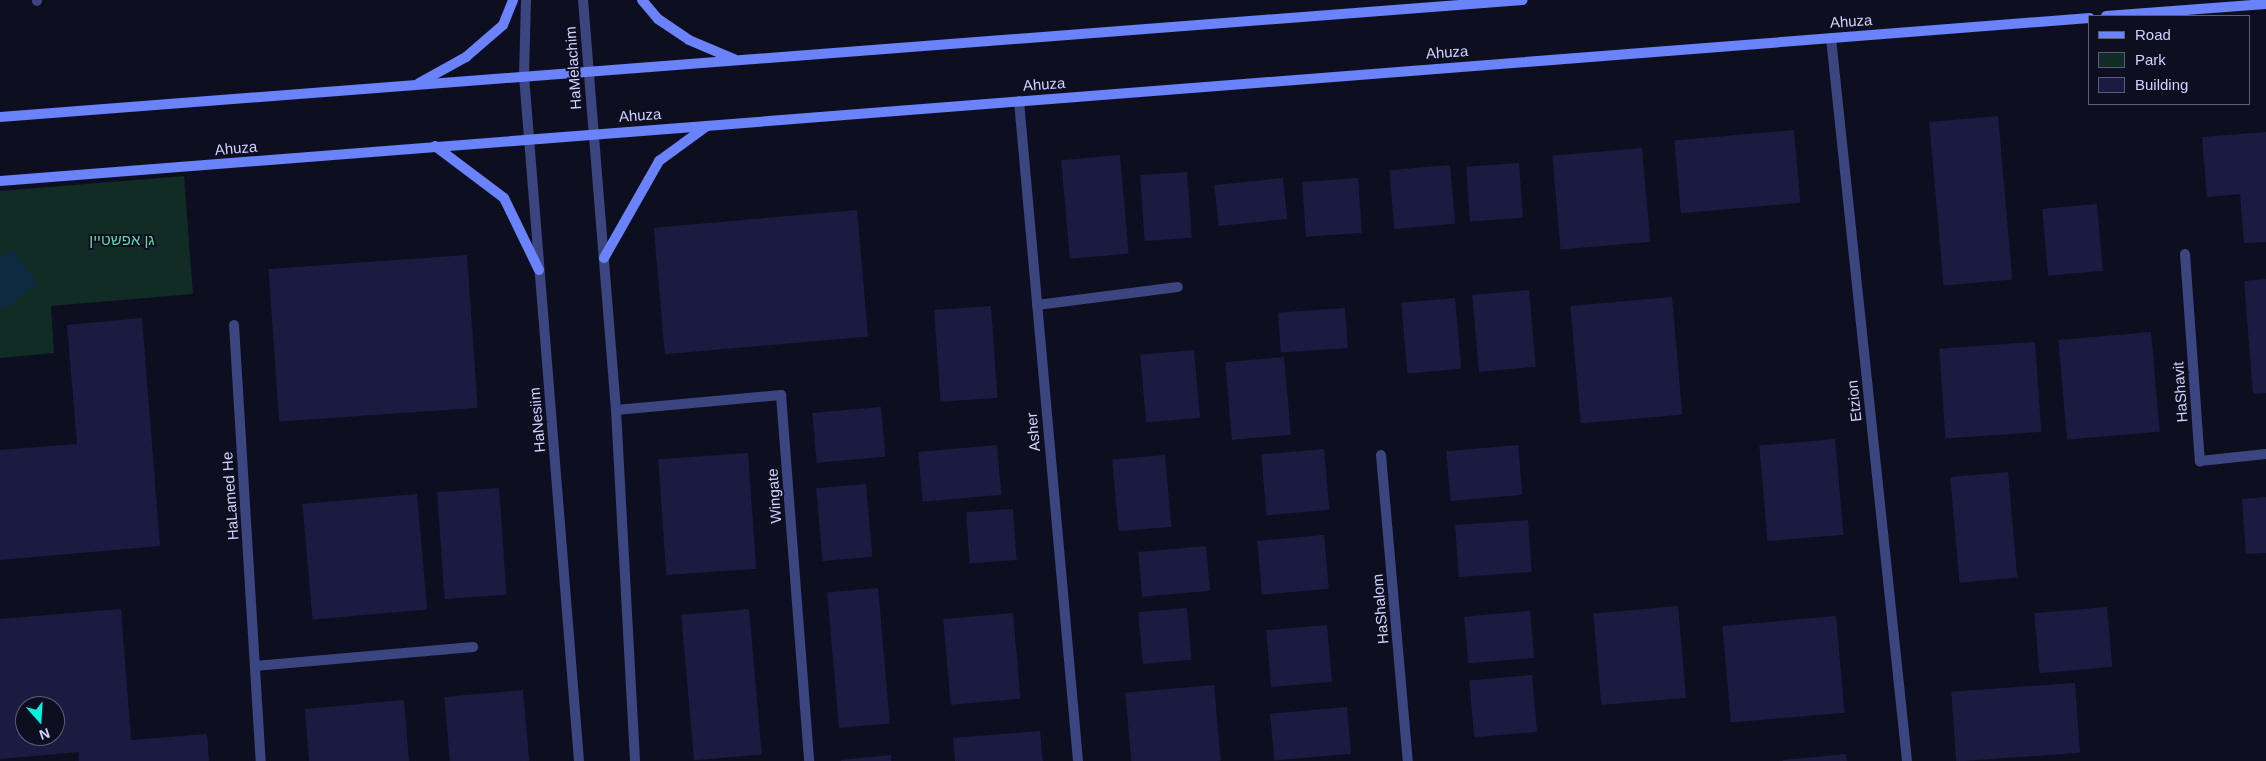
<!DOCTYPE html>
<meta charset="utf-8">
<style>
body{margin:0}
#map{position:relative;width:2266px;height:761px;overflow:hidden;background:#0e0e21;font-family:Helvetica,"Noto Sans Hebrew",sans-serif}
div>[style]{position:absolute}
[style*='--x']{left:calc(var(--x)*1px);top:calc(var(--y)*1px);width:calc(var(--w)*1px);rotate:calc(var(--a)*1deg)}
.green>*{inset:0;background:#112b25}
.water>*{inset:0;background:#0d2a42}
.building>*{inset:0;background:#1b1b42;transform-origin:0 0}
.service>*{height:10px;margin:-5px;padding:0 5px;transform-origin:5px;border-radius:5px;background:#3b457f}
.minor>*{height:10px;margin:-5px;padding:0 5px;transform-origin:5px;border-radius:5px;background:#3b457f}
.tertiary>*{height:10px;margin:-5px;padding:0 5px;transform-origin:5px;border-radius:5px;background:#3b457f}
.secondary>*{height:10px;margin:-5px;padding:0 5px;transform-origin:5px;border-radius:5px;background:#6a82fa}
span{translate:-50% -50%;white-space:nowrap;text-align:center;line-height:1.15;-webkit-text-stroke:4px #0e0e21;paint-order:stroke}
.street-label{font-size:15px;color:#d0d3fd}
.park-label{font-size:15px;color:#5fdba5}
.legend{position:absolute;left:2088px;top:15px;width:162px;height:90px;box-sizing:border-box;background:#0e0e21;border:1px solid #5c5d79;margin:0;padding:6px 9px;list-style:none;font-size:15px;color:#d0d3fd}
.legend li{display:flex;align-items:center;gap:10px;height:25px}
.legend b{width:25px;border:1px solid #5c5d79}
.north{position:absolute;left:15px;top:696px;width:50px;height:50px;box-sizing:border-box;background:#0e0e21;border:1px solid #5c5d79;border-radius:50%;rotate:161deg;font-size:14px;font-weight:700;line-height:20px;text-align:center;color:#d0d3fd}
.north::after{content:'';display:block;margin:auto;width:18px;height:22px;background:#08f2de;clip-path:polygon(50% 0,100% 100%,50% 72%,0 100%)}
</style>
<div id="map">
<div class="green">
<div style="clip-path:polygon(184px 176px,193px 294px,51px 306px,54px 353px,0 358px,0 191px)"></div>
</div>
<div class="water">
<div style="clip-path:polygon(12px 250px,37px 283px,4px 310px,0 305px,0 258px)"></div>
</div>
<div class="building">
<div style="left:1998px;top:116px;width:164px;height:69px;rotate:85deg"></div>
<div style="left:1794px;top:130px;width:73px;height:120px;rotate:85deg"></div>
<div style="clip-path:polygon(2266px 132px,2266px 242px,2244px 243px,2240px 194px,2207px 197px,2202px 137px)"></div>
<div style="left:1642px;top:148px;width:94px;height:90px;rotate:85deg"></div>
<div style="left:1120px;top:155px;width:99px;height:59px;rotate:85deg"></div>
<div style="left:1519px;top:163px;width:55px;height:53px;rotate:86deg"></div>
<div style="left:1450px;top:165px;width:59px;height:61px;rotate:85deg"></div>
<div style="left:1187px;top:172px;width:66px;height:47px;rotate:86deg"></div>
<div style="left:1283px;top:178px;width:41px;height:69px;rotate:84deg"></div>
<div style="left:1358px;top:178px;width:55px;height:56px;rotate:86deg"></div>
<div style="left:2097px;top:204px;width:67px;height:55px;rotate:85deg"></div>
<div style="left:857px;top:210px;width:127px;height:204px;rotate:85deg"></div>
<div style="left:467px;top:255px;width:153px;height:199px;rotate:86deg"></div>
<div style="clip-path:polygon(2266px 279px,2266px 393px,2253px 394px,2244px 281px)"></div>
<div style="left:1529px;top:290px;width:77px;height:57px;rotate:85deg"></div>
<div style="left:1672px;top:297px;width:118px;height:102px;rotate:85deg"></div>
<div style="left:1455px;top:298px;width:71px;height:54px;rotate:85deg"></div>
<div style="left:991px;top:306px;width:92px;height:57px;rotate:86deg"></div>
<div style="left:1345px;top:308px;width:40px;height:67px;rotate:86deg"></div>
<div style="clip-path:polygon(142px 318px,160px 546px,0 560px,0 450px,77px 444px,67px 325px)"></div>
<div style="left:2151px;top:332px;width:100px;height:93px;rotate:85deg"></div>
<div style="left:2035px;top:342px;width:90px;height:96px;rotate:86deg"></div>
<div style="left:1194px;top:350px;width:68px;height:54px;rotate:85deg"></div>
<div style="left:1284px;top:357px;width:78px;height:59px;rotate:85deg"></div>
<div style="left:881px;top:407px;width:50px;height:69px;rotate:85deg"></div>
<div style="left:1835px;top:439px;width:96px;height:76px;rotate:85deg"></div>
<div style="left:997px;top:445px;width:50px;height:79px;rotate:85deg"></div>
<div style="left:1518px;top:445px;width:50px;height:72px;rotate:85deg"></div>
<div style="left:1324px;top:449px;width:61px;height:63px;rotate:85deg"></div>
<div style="left:748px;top:453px;width:116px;height:90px;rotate:86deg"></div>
<div style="left:1165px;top:455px;width:72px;height:53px;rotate:85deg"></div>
<div style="left:2008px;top:472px;width:106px;height:58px;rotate:85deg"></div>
<div style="left:866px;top:484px;width:73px;height:50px;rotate:85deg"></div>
<div style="left:499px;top:488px;width:107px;height:62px;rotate:86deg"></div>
<div style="left:417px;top:494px;width:116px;height:115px;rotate:85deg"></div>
<div style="clip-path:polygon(2266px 497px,2266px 553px,2246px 554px,2242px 499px)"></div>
<div style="left:1013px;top:509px;width:51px;height:47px;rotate:86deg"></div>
<div style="left:1528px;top:520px;width:52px;height:73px;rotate:86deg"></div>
<div style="left:1324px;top:535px;width:54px;height:67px;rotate:85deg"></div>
<div style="left:1206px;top:546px;width:45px;height:68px;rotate:85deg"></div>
<div style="left:878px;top:588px;width:136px;height:51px;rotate:85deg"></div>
<div style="left:1678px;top:606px;width:92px;height:85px;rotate:85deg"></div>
<div style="left:2107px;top:607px;width:60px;height:73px;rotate:85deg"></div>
<div style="left:1187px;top:608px;width:52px;height:49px;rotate:85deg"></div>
<div style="clip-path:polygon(evenodd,121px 609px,131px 740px,207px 734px,209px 761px,79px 761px,79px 752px,0 759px,0 619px,121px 609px,25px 706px,55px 706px,55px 736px,25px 736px,25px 706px)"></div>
<div style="left:749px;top:609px;width:146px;height:68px;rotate:85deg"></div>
<div style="left:1530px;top:611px;width:47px;height:66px;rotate:85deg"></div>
<div style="left:1013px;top:613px;width:86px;height:70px;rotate:85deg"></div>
<div style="left:1836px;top:616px;width:97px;height:114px;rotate:85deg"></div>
<div style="left:1327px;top:625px;width:57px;height:61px;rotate:85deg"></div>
<div style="left:1532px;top:675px;width:57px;height:63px;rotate:85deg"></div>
<div style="left:2075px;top:683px;width:70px;height:124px;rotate:86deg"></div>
<div style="left:1214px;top:685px;width:76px;height:89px;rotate:85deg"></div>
<div style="left:523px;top:690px;width:71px;height:79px;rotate:85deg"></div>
<div style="clip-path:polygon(404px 700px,409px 761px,309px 761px,305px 709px)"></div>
<div style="left:1347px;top:707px;width:47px;height:77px;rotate:85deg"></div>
<div style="clip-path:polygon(1040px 731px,1043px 761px,955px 761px,953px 738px)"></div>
<div style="clip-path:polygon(1846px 754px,1847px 761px,1783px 761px,1783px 760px)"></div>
<div style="clip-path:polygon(891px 755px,891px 761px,841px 761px,841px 760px)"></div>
</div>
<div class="service">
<div style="--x:37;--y:0;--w:1;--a:90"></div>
<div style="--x:1037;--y:305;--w:142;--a:-7.3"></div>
</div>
<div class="minor">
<div style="--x:1831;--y:38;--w:727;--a:84"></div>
<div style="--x:1019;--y:101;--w:663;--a:84.89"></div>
<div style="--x:2185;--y:254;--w:208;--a:85.9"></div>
<div style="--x:2200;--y:461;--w:66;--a:-6.1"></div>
<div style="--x:234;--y:325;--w:437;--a:86.5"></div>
<div style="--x:616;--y:410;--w:166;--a:-5.2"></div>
<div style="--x:781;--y:395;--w:367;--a:85.6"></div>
<div style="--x:1381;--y:455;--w:307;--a:85"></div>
<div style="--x:255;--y:666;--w:219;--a:-5"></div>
</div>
<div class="tertiary">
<div style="--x:526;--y:0;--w:76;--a:91.5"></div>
<div style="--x:524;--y:76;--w:687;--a:85.41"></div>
<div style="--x:583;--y:0;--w:411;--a:85.4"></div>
<div style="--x:616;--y:410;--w:352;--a:86.9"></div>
</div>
<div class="secondary">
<div style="--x:642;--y:0;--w:25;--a:50"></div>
<div style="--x:658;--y:19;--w:37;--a:34"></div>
<div style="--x:689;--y:40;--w:49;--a:22.9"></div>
<div style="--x:2106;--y:16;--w:160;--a:-4.3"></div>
<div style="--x:419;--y:83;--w:54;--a:-29"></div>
<div style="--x:466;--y:57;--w:49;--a:-40.9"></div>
<div style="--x:503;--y:25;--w:27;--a:-68"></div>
<div style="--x:0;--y:117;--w:1527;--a:-4.39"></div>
<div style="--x:435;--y:146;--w:86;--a:37"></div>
<div style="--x:504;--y:198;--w:80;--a:64.1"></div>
<div style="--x:0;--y:181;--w:2096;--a:-4.46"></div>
<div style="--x:604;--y:258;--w:112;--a:-60.4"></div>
<div style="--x:659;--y:161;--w:59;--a:-36.1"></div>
</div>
<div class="street-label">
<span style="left:1851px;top:21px;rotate:-4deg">Ahuza</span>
<span style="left:1447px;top:52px;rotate:-4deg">Ahuza</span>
<span style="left:573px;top:68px;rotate:-94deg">HaMelachim</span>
<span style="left:1044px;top:84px;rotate:-4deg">Ahuza</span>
<span style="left:640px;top:115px;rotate:-4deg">Ahuza</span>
<span style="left:236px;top:148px;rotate:-5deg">Ahuza</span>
<span style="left:2180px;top:392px;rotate:-94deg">HaShavit</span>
<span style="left:1854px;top:401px;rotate:-96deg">Etzion</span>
<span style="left:537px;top:420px;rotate:-95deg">HaNesiim</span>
<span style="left:1033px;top:432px;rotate:-95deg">Asher</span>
<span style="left:230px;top:496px;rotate:-94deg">HaLamed He</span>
<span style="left:774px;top:496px;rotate:-94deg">Wingate</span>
<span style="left:1380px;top:609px;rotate:-95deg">HaShalom</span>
</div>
<div class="park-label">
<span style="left:122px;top:240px">גן אפשטיין</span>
</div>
<ul class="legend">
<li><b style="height:6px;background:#6a82fa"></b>Road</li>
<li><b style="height:14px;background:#112b25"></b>Park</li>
<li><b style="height:14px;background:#1b1b42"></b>Building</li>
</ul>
<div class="north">N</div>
</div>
